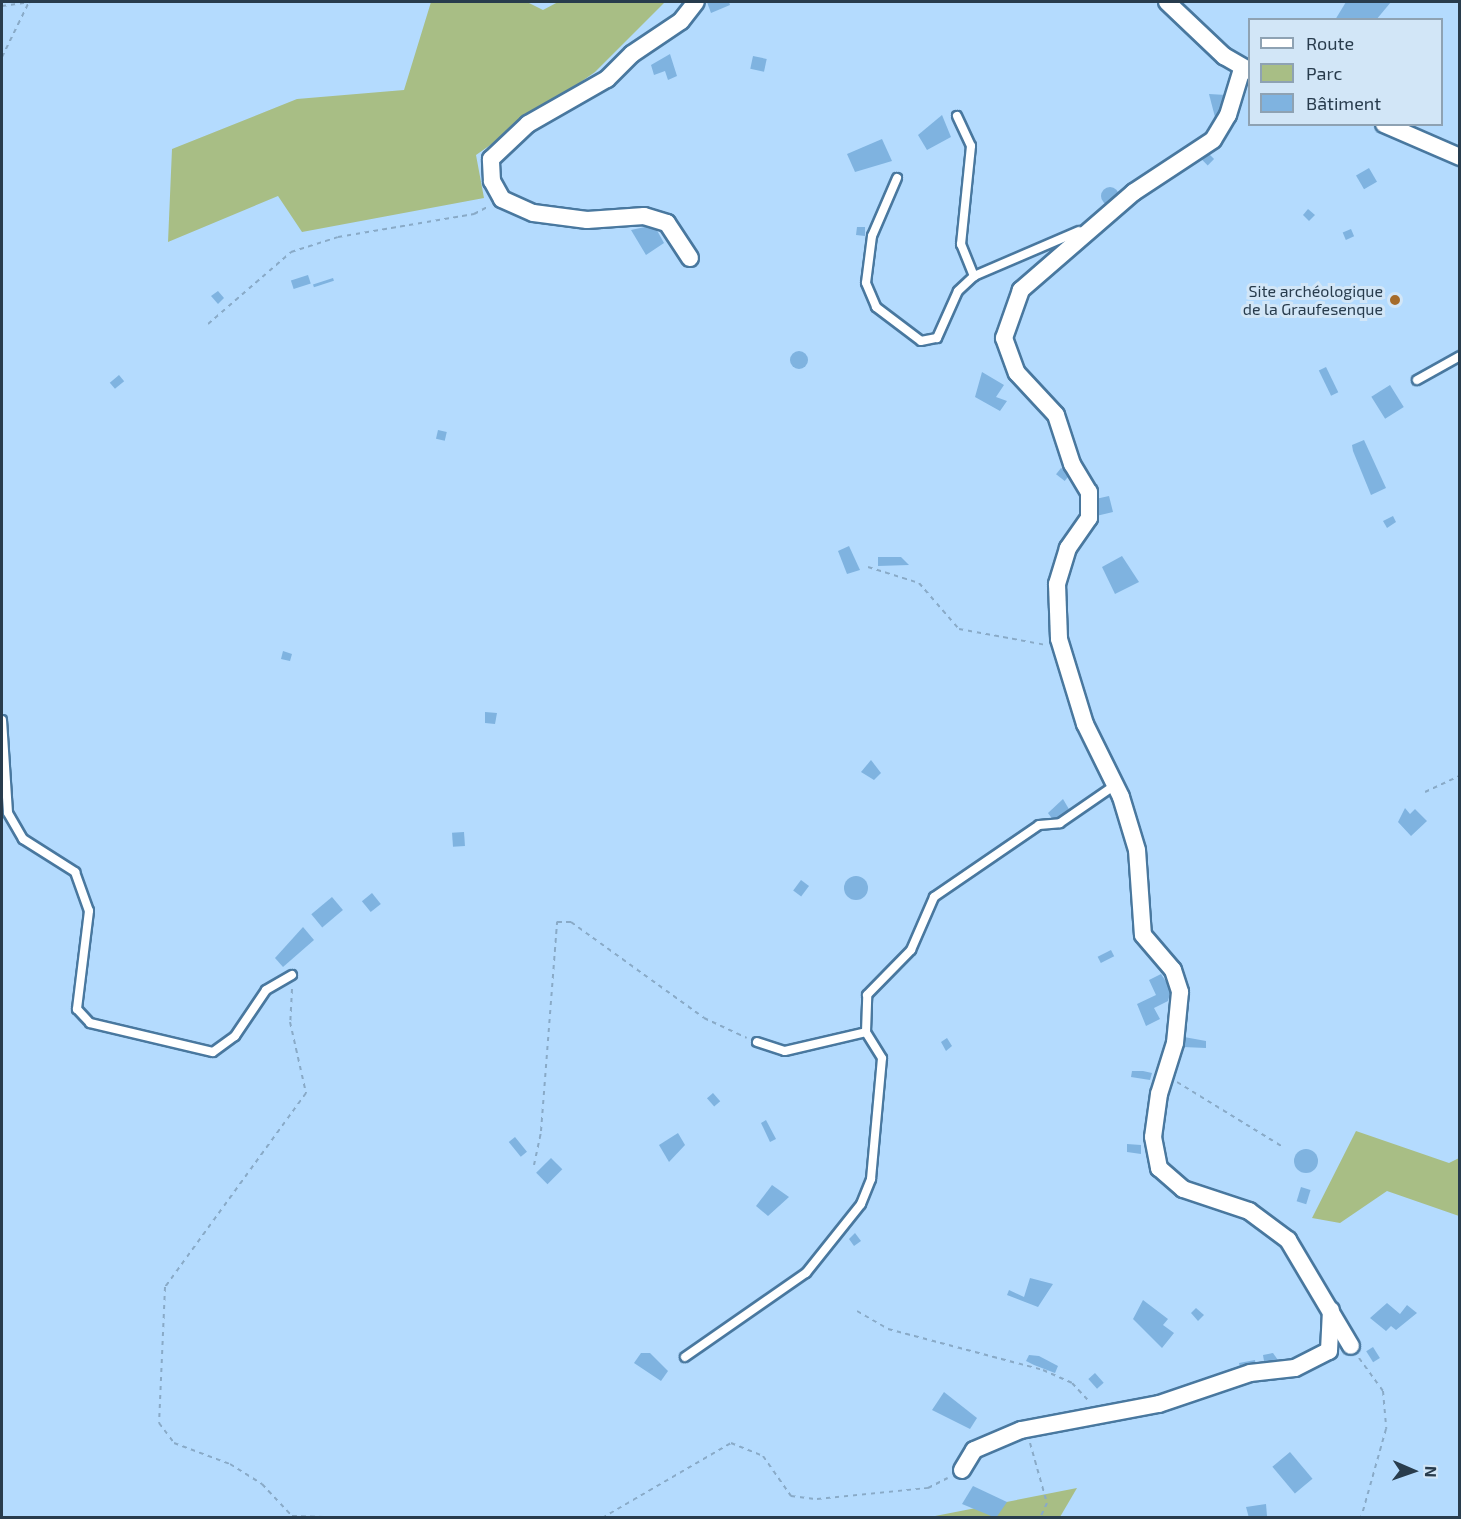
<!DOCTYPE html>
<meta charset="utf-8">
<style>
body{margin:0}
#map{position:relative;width:1461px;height:1519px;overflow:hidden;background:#b4dbfe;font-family:"Exo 2",sans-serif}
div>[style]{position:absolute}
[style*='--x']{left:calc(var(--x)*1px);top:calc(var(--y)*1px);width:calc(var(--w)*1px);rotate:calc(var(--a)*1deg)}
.green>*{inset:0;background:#a8be85}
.building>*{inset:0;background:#7fb3e0;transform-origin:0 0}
.round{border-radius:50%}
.path>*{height:2px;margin-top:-1px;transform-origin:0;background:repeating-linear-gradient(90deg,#89aac7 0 4.5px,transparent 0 9px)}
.roads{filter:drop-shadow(2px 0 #49789f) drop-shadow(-2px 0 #49789f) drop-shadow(0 2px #49789f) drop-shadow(0 -2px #49789f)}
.service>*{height:8px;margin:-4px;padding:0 4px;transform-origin:4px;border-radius:4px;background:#fff}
.minor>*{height:16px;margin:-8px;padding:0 8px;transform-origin:8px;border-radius:8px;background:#fff}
.dots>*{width:16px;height:16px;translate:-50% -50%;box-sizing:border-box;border:3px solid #d2e6f7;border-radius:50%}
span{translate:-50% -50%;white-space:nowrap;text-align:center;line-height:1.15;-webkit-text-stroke:6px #d2e6f7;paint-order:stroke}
.poi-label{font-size:16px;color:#283c4d}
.right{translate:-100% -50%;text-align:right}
.frame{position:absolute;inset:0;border:3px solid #283c4d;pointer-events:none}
.legend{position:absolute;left:1248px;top:18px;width:195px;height:108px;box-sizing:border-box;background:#d2e6f7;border:2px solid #8ea2b3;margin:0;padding:8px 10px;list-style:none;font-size:18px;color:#283c4d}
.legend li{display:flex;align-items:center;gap:12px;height:30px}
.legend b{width:30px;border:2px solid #8ea2b3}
.north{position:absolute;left:1383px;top:1441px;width:60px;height:60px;-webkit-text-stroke:4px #d2e6f7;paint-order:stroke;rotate:92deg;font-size:16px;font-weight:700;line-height:24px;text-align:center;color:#283c4d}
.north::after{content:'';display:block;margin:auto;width:21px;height:27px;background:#283c4d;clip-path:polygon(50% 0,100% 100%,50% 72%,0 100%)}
</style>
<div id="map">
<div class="green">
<div style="clip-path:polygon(431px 2px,527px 2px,543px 10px,558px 2px,665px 2px,595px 72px,476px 155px,484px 198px,302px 232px,278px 196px,168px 242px,172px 149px,297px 99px,404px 90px)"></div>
<div style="clip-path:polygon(1356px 1131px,1449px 1163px,1459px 1158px,1459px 1216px,1387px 1191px,1340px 1223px,1312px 1218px)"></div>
<div style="clip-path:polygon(1077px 1488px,1060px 1517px,930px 1517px)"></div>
</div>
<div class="building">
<div style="clip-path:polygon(707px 2px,729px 2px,730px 5px,711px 13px)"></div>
<div style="clip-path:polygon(1346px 2px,1391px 2px,1376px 20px,1335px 20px)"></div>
<div style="clip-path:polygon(670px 54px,677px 76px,668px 80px,665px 71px,654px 75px,651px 65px)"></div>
<div style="left:753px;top:56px;width:14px;height:13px;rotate:12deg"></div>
<div style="clip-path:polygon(1209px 94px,1226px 95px,1225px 114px,1216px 121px)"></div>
<div style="clip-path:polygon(942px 115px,951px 137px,927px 150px,918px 135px)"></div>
<div style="clip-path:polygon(882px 139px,892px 161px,855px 172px,847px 154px)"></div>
<div style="left:1207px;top:152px;width:10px;height:9px;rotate:45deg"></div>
<div style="left:1369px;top:168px;width:16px;height:15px;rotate:60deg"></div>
<div class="round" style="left:1101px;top:187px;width:18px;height:18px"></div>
<div style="clip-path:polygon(1308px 209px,1315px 215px,1309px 221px,1303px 215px)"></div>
<div style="clip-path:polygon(654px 225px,664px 243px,646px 255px,631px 230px)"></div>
<div style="clip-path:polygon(857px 227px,865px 227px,865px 236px,856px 235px)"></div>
<div style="left:1351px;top:229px;width:8px;height:9px;rotate:67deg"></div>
<div style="left:308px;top:275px;width:9px;height:18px;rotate:72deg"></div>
<div style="left:333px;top:278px;width:3px;height:21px;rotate:72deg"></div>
<div style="clip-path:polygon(218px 291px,224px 298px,218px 304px,211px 296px)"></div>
<div class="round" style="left:790px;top:351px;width:18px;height:18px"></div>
<div style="left:1326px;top:367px;width:28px;height:8px;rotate:64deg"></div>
<div style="clip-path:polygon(982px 372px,1004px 385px,996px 397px,1007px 401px,1000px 411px,975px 397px)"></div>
<div style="left:119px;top:375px;width:8px;height:12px;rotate:50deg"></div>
<div style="left:1390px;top:385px;width:26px;height:22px;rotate:58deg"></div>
<div style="left:438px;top:430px;width:9px;height:9px;rotate:13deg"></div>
<div style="clip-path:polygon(1364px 440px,1386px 488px,1371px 495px,1353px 451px,1352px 445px)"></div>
<div style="left:1061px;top:468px;width:11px;height:8px;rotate:38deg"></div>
<div style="clip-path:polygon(1109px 496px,1113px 512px,1092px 517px,1091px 500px)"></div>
<div style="clip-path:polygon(1393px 516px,1396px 522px,1387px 528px,1383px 521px)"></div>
<div style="clip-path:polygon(849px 546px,860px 570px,847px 574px,838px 551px)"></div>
<div style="clip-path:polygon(1122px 556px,1139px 582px,1115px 594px,1102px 567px)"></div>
<div style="clip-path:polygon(878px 557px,901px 557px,909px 565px,878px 566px)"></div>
<div style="clip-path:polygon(283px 651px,292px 654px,290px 661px,281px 659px)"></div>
<div style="clip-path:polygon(485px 712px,497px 713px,495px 724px,485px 723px)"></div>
<div style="clip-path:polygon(871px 760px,881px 773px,874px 780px,861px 772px)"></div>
<div style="clip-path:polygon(1063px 799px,1070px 811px,1053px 820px,1048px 813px)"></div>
<div style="clip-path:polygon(1405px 808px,1410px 814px,1415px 809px,1427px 821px,1411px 836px,1398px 822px)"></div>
<div style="left:464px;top:832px;width:14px;height:12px;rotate:86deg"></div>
<div class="round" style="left:844px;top:876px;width:24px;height:24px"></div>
<div style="left:801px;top:880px;width:10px;height:13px;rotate:37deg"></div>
<div style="left:372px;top:893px;width:14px;height:13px;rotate:51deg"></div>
<div style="left:332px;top:897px;width:17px;height:27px;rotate:50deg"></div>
<div style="clip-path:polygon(303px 927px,314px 940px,283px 967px,275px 958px)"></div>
<div style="left:1111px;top:950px;width:7px;height:15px;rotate:63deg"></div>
<div style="clip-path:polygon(1161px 974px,1171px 989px,1168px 1001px,1154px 1008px,1160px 1019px,1146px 1026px,1137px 1004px,1156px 995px,1149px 980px)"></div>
<div style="clip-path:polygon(1184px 1037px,1206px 1041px,1206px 1048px,1183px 1047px)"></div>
<div style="clip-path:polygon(947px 1038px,952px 1046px,946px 1051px,941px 1042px)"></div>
<div style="clip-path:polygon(1132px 1071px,1143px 1071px,1152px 1073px,1150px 1080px,1131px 1077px)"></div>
<div style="left:713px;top:1093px;width:11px;height:8px;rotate:49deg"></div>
<div style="clip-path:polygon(766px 1120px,776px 1139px,770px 1142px,761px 1123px)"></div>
<div style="clip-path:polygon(678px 1133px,685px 1145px,669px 1162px,659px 1145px)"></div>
<div style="left:515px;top:1137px;width:19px;height:8px;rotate:51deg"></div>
<div style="clip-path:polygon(1127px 1144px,1141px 1145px,1141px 1154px,1127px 1152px)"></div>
<div class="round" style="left:1294px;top:1149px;width:24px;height:24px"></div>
<div style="left:551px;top:1158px;width:16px;height:21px;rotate:45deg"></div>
<div style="clip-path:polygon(772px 1185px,789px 1197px,768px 1216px,756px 1206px)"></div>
<div style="left:1301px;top:1187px;width:10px;height:15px;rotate:17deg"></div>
<div style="clip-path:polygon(855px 1233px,861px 1241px,854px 1246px,849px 1239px)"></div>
<div style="clip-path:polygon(1030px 1278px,1053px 1284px,1038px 1307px,1007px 1295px,1009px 1290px,1024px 1297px)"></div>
<div style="clip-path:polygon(1143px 1300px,1168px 1319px,1163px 1325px,1174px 1333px,1162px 1348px,1133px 1319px)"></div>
<div style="clip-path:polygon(1387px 1303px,1400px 1314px,1407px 1305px,1417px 1313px,1396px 1330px,1391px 1326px,1386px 1331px,1370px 1318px)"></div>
<div style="clip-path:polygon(1196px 1308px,1204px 1315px,1198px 1321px,1191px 1313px)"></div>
<div style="left:1373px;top:1347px;width:13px;height:8px;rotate:58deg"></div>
<div style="clip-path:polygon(641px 1353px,650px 1353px,668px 1371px,661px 1381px,634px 1363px)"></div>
<div style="clip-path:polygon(1273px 1353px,1280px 1363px,1265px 1367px,1263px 1355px)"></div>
<div style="clip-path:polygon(1029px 1355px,1039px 1356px,1058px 1366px,1055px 1373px,1034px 1365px,1026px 1361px)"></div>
<div style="clip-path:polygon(1255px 1360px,1256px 1368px,1241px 1372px,1239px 1363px)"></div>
<div style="left:1095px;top:1373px;width:13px;height:9px;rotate:48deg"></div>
<div style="clip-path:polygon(944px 1392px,977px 1418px,970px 1429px,932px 1410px)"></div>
<div style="left:1290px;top:1452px;width:35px;height:23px;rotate:50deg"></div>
<div style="clip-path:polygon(973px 1486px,1007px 1502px,996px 1518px,962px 1504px)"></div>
<div style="clip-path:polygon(1266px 1504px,1267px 1516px,1249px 1518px,1246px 1507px)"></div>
</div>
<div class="path">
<div style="--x:2;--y:6;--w:29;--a:-8"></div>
<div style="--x:2;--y:57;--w:61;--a:-63.9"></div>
<div style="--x:208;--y:324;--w:110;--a:-40.9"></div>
<div style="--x:291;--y:252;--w:49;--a:-17.7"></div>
<div style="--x:338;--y:237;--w:138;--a:-9.6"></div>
<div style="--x:474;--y:214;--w:17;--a:-28"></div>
<div style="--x:868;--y:567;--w:53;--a:17.4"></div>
<div style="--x:919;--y:583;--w:61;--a:49"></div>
<div style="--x:959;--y:629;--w:88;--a:10.4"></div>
<div style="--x:1425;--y:792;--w:38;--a:-25"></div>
<div style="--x:292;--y:989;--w:33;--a:93"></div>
<div style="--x:290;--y:1022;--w:73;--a:77.3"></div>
<div style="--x:306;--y:1093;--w:240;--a:126"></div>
<div style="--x:165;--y:1287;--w:136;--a:92.5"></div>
<div style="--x:159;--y:1423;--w:25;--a:53"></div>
<div style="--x:174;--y:1443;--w:60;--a:20.6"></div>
<div style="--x:230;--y:1464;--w:38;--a:32"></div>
<div style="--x:262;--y:1484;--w:44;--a:46.8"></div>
<div style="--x:292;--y:1516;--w:64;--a:1.8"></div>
<div style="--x:1177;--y:1082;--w:124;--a:31.5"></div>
<div style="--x:534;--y:1165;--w:35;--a:-78"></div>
<div style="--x:541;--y:1131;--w:210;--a:-85.6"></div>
<div style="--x:557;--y:922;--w:14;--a:0"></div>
<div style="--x:571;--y:922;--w:164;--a:35.8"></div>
<div style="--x:704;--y:1018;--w:47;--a:24.9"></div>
<div style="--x:857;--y:1311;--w:36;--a:30"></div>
<div style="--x:888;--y:1329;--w:160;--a:14.8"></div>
<div style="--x:1043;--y:1370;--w:32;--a:24"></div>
<div style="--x:1072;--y:1383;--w:26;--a:47"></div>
<div style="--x:1359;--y:1358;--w:41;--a:54"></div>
<div style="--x:1383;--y:1391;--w:38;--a:85"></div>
<div style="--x:1386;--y:1429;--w:92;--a:105.7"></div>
<div style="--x:1030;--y:1443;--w:62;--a:74.2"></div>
<div style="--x:1047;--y:1503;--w:17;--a:115"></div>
<div style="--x:602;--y:1518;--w:149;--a:-30.2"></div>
<div style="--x:731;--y:1443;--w:35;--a:22"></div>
<div style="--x:763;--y:1456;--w:49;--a:55"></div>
<div style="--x:791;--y:1496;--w:26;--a:7"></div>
<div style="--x:817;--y:1499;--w:112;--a:-5.7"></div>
<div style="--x:928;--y:1488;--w:22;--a:-27"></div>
</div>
<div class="roads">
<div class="service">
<div style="--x:957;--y:116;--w:33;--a:65"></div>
<div style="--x:971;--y:146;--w:99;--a:95.8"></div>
<div style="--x:961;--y:244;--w:35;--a:68"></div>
<div style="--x:897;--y:178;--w:63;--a:113.3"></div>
<div style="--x:872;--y:236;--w:47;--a:97.3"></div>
<div style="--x:866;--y:283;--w:26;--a:67"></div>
<div style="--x:876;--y:307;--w:56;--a:37.1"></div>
<div style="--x:921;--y:341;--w:16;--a:-11"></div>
<div style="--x:937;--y:338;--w:51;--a:-65.9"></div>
<div style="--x:958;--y:291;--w:22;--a:-43"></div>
<div style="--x:974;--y:276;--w:114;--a:-23.2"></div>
<div style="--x:1417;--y:380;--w:49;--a:-29.2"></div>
<div style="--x:2;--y:720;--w:93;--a:86.3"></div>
<div style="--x:8;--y:813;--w:30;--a:60"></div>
<div style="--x:23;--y:839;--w:62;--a:32.4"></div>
<div style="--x:75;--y:872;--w:41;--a:70.3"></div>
<div style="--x:89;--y:911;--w:99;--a:97"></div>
<div style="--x:77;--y:1009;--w:19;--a:47"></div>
<div style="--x:90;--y:1023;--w:126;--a:13.3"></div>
<div style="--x:213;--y:1052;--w:27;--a:-36"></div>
<div style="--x:235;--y:1036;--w:55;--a:-56"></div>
<div style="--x:266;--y:990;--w:30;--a:-30"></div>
<div style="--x:757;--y:1042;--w:29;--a:18"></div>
<div style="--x:785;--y:1051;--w:83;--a:-13.2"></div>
<div style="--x:685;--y:1357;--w:147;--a:-34.8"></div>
<div style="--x:806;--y:1273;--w:88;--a:-51.4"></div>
<div style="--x:861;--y:1204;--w:27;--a:-68"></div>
<div style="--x:871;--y:1179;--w:121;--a:-84.8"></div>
<div style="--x:882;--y:1058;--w:31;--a:-122"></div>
<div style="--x:866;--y:1032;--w:37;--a:-88"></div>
<div style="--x:867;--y:995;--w:63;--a:-45.6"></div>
<div style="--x:911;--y:950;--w:58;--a:-66.5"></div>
<div style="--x:934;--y:897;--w:127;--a:-34.4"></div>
<div style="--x:1039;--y:825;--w:21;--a:-5"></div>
<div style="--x:1060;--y:823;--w:67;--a:-34.6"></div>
</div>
<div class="minor">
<div style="--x:1167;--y:2;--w:79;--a:43.5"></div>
<div style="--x:1224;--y:56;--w:30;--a:30"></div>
<div style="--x:1242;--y:69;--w:48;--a:106.9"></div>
<div style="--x:1228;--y:115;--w:29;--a:121"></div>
<div style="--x:1213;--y:140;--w:95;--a:146.6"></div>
<div style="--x:1134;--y:192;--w:150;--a:139.1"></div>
<div style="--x:1021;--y:290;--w:51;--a:109.5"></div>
<div style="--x:1004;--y:338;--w:37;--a:70"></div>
<div style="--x:1017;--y:373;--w:57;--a:47.1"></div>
<div style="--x:1056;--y:415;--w:52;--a:71.9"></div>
<div style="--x:1072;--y:464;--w:33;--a:59"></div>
<div style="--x:1089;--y:492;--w:26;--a:90"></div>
<div style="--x:1089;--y:518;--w:37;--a:125"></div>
<div style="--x:1068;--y:548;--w:38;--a:107"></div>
<div style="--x:1057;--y:584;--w:55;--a:87.9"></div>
<div style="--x:1059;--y:639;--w:89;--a:73"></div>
<div style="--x:1085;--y:724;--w:81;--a:63.7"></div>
<div style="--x:1121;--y:797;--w:55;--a:73.2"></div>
<div style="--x:1137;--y:850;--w:85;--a:86"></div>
<div style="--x:1143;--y:935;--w:46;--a:49.4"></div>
<div style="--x:1173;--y:970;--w:23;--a:72"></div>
<div style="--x:1180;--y:992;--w:51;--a:95.6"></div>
<div style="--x:1175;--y:1043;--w:53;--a:107.4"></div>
<div style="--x:1159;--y:1094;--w:43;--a:97.9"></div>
<div style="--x:1153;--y:1137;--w:32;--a:79"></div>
<div style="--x:1159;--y:1168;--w:32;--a:41"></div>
<div style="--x:1183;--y:1189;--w:70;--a:18.4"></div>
<div style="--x:1249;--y:1211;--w:49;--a:36.6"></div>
<div style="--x:1288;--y:1240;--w:123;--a:59.3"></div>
<div style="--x:1384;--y:124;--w:83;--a:23.5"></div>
<div style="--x:690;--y:258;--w:42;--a:-123.3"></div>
<div style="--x:667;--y:223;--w:24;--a:-163"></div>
<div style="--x:644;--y:216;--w:57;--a:176"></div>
<div style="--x:587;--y:220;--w:54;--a:-172.6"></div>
<div style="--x:533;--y:213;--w:34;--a:-156"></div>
<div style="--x:502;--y:199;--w:21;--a:-119"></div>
<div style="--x:492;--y:181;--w:22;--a:-93"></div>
<div style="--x:491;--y:159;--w:51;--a:-43.4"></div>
<div style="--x:528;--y:124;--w:91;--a:-29.7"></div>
<div style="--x:607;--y:79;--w:35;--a:-45"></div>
<div style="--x:632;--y:54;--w:59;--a:-34"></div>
<div style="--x:681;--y:21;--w:24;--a:-52"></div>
<div style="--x:962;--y:1470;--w:23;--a:-59"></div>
<div style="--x:974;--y:1450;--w:51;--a:-23.1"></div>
<div style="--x:1021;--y:1430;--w:140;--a:-10.7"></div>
<div style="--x:1159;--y:1404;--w:96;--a:-18.8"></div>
<div style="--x:1250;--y:1373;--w:45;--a:-6.3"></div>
<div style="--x:1295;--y:1368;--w:38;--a:-27"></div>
<div style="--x:1329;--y:1351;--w:41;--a:-87.2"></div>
</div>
</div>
<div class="dots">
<div style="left:1395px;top:300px;background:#a56b2a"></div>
</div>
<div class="poi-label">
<span class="right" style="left:1383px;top:300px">Site archéologique<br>de la Graufesenque</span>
</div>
<div class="frame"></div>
<ul class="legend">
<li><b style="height:8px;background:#fff"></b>Route</li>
<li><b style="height:16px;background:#a8be85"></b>Parc</li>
<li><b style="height:16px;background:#7fb3e0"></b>Bâtiment</li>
</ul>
<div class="north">N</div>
</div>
